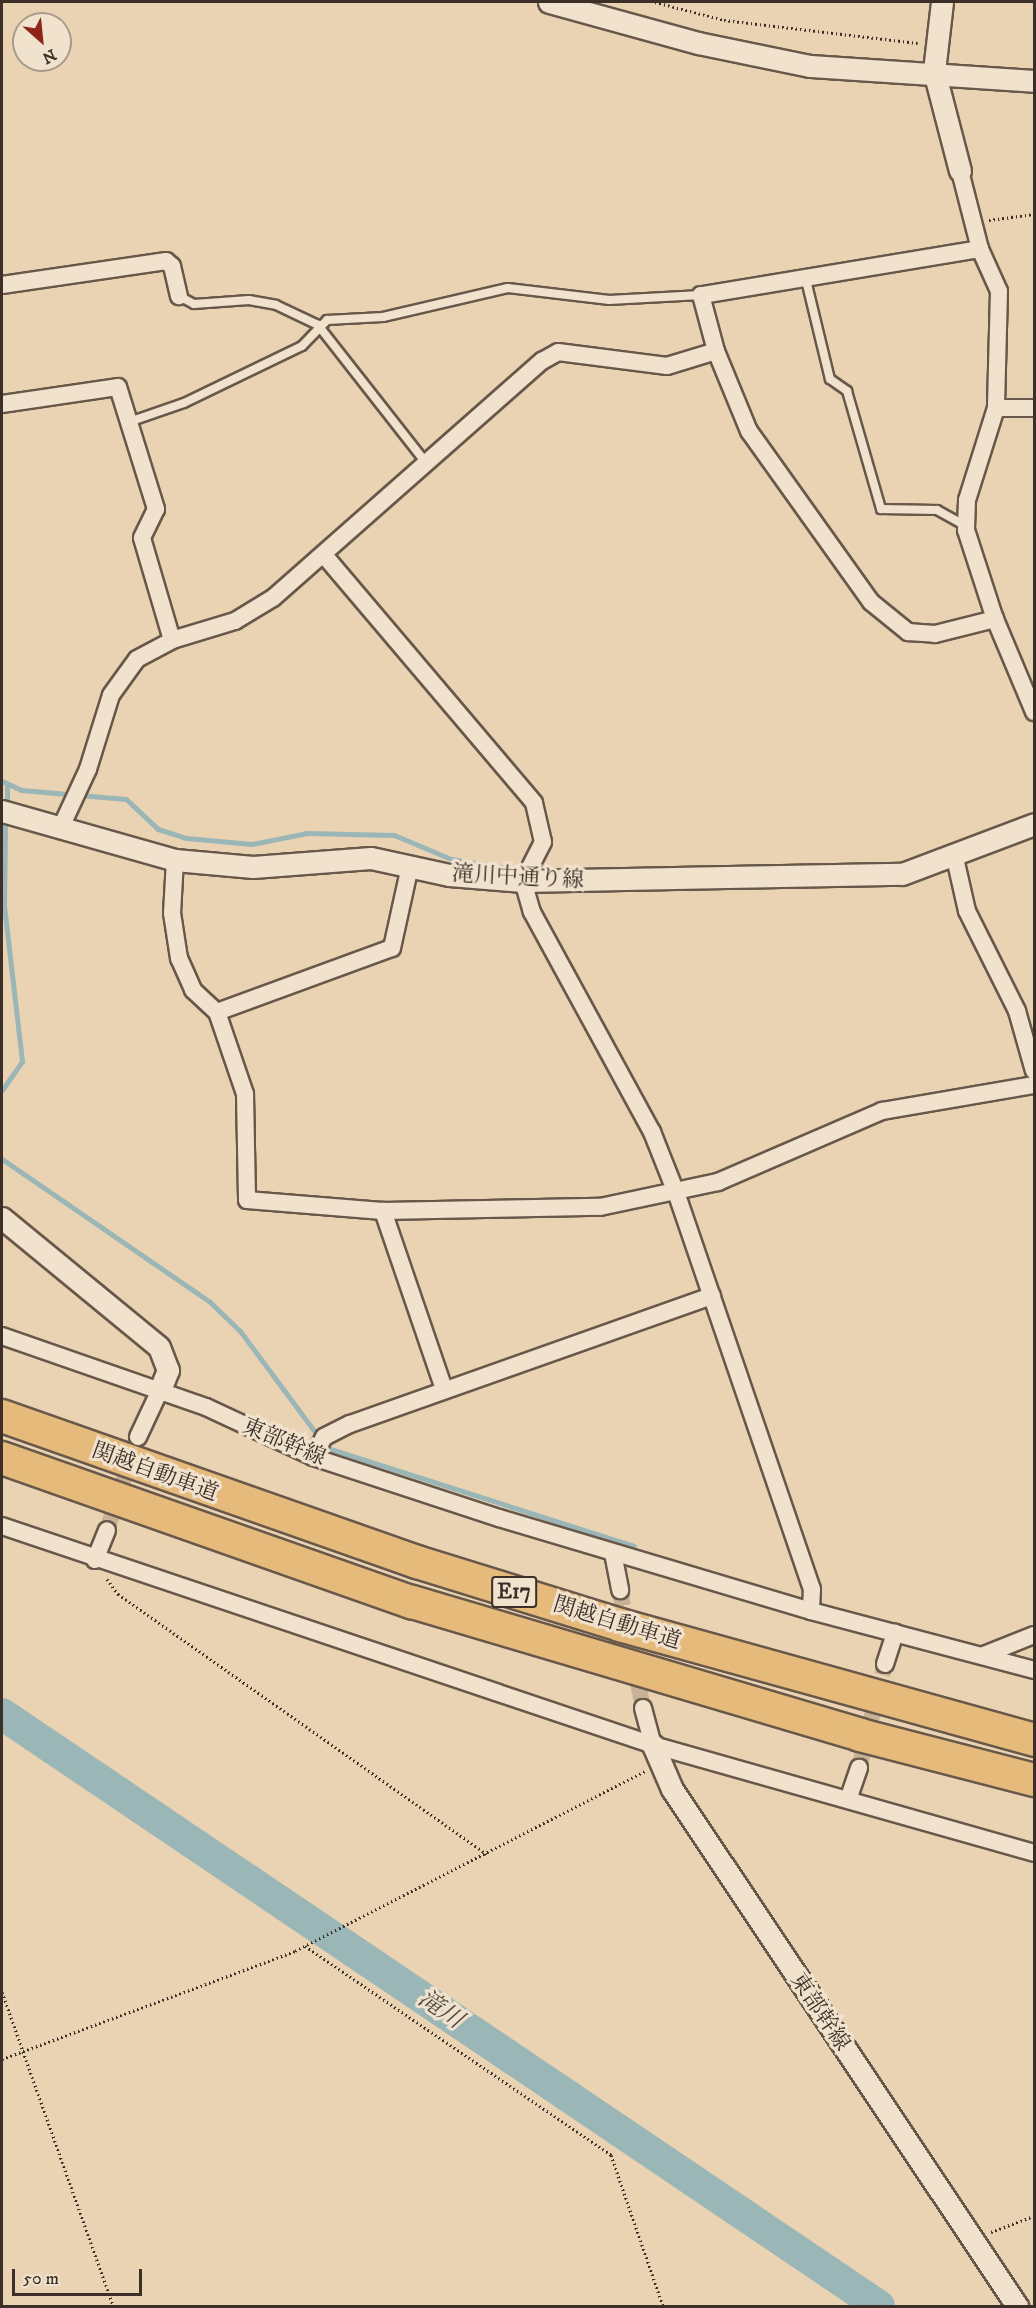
<!DOCTYPE html>
<meta charset="utf-8">
<style>
body{margin:0}
#map{position:relative;width:1036px;height:2308px;overflow:hidden;background:#ead3b3;font-family:"IM FELL DW Pica","Noto Serif JP",serif}
div>[style]{position:absolute}
[style*='--x']{left:calc(var(--x)*1px);top:calc(var(--y)*1px);width:calc(var(--w)*1px);rotate:calc(var(--a)*1deg)}
.stream>*{height:5px;margin:-2.5px;padding:0 2.5px;transform-origin:2.5px;border-radius:2.5px;background:#9bb6b6}
.river>*{height:32px;margin:-16px;padding:0 16px;transform-origin:16px;border-radius:16px;background:#9bb6b6}
.minor-tunnel>*{height:16px;margin-top:-8px;transform-origin:0;background:repeating-linear-gradient(90deg,#c7b297 0 16px,transparent 0 24px)}
.path>*{height:3px;margin-top:-1.5px;transform-origin:0;background:repeating-linear-gradient(90deg,#3c2f27 0 1.5px,transparent 0 4.5px)}
.roads{filter:drop-shadow(2px 0 #68584a) drop-shadow(-2px 0 #68584a) drop-shadow(0 2px #68584a) drop-shadow(0 -2px #68584a)}
.service>*{height:8px;margin:-4px;padding:0 4px;transform-origin:4px;border-radius:4px;background:#f1e2ce}
.minor>*{height:16px;margin:-8px;padding:0 8px;transform-origin:8px;border-radius:8px;background:#f1e2ce}
.tertiary>*{height:21px;margin:-10.5px;padding:0 10.5px;transform-origin:10.5px;border-radius:10.5px;background:#f1e2ce}
.motorway>*{height:32px;margin:-16px;padding:0 16px;transform-origin:16px;border-radius:16px;background:#e5ba7a}
span{translate:-50% -50%;white-space:nowrap;text-align:center;line-height:1.15;-webkit-text-stroke:6px #f1e2ce;paint-order:stroke}
.shield-label span{padding:2px 4px;background:#f1e2ce;border:2px solid;border-radius:4px;-webkit-text-stroke-width:0}
.shield-label{font-size:21px;color:#3c2f27;font-weight:700}
.street-label{font-size:22px;color:#3c2f27}
.water-label{font-size:24px;color:#4f4a44;font-style:italic}
.frame{position:absolute;inset:0;border:3px solid #3c2f27;pointer-events:none}
.north{position:absolute;left:12px;top:12px;width:60px;height:60px;box-sizing:border-box;background:#f1e2ce;border:2px solid #a99a8b;border-radius:50%;rotate:153deg;font-size:16px;font-weight:700;line-height:24px;text-align:center;color:#3c2f27}
.north::after{content:'';display:block;margin:auto;width:21px;height:27px;background:#8f2418;clip-path:polygon(50% 0,100% 100%,50% 72%,0 100%)}
.scale{position:absolute;left:12px;top:2269px;width:130px;height:27px;box-sizing:border-box;border:3px solid #3c2f27;border-top:0;padding-left:8px;font-size:18px;line-height:21px;white-space:nowrap;color:#3c2f27;-webkit-text-stroke:4px #f1e2ce;paint-order:stroke}
</style>
<div id="map">
<div class="stream">
<div style="--x:2;--y:781;--w:21;--a:25"></div>
<div style="--x:21;--y:790;--w:105;--a:4.9"></div>
<div style="--x:126;--y:799;--w:44;--a:43.2"></div>
<div style="--x:158;--y:829;--w:29;--a:18"></div>
<div style="--x:186;--y:838;--w:66;--a:5.2"></div>
<div style="--x:252;--y:844;--w:56;--a:-11.3"></div>
<div style="--x:307;--y:833;--w:87;--a:1.3"></div>
<div style="--x:394;--y:835;--w:62;--a:22.8"></div>
<div style="--x:451;--y:859;--w:70;--a:9.1"></div>
<div style="--x:7;--y:786;--w:20;--a:90"></div>
<div style="--x:2;--y:1090;--w:35;--a:-55"></div>
<div style="--x:22;--y:1061;--w:156;--a:-96.6"></div>
<div style="--x:4;--y:906;--w:88;--a:-89.3"></div>
<div style="--x:2;--y:1159;--w:252;--a:34.5"></div>
<div style="--x:210;--y:1302;--w:42;--a:44"></div>
<div style="--x:240;--y:1331;--w:146;--a:53.4"></div>
<div style="--x:327;--y:1448;--w:322;--a:17.7"></div>
</div>
<div class="river">
<div style="--x:2;--y:1714;--w:1058;--a:34.02"></div>
</div>
<div class="minor-tunnel">
<div style="--x:107;--y:1530;--w:98;--a:-71.6"></div>
<div style="--x:620;--y:1590;--w:120;--a:79"></div>
<div style="--x:859;--y:1768;--w:107;--a:-76"></div>
</div>
<div class="path">
<div style="--x:655;--y:2;--w:71;--a:14.6"></div>
<div style="--x:724;--y:20;--w:195;--a:6.8"></div>
<div style="--x:989;--y:220;--w:45;--a:-7.6"></div>
<div style="--x:107;--y:1579;--w:19;--a:54"></div>
<div style="--x:118;--y:1594;--w:451;--a:35.2"></div>
<div style="--x:305;--y:1946;--w:371;--a:34.3"></div>
<div style="--x:611;--y:2155;--w:160;--a:71"></div>
<div style="--x:2;--y:1992;--w:333;--a:70.5"></div>
<div style="--x:2;--y:2059;--w:312;--a:-20.2"></div>
<div style="--x:295;--y:1951;--w:394;--a:-27.2"></div>
<div style="--x:991;--y:2232;--w:46;--a:-20.4"></div>
</div>
<div class="roads">
<div class="service">
<div style="--x:805;--y:276;--w:106;--a:76.4"></div>
<div style="--x:830;--y:379;--w:21;--a:35"></div>
<div style="--x:847;--y:391;--w:123;--a:73.9"></div>
<div style="--x:881;--y:509;--w:56;--a:1"></div>
<div style="--x:937;--y:510;--w:33;--a:29"></div>
<div style="--x:179;--y:296;--w:17;--a:28"></div>
<div style="--x:194;--y:304;--w:55;--a:-4.2"></div>
<div style="--x:249;--y:300;--w:27;--a:10"></div>
<div style="--x:276;--y:305;--w:47;--a:25.5"></div>
<div style="--x:318;--y:325;--w:177;--a:51.9"></div>
<div style="--x:129;--y:422;--w:58;--a:-19.1"></div>
<div style="--x:184;--y:403;--w:131;--a:-25.8"></div>
<div style="--x:302;--y:346;--w:36;--a:-46"></div>
<div style="--x:327;--y:320;--w:56;--a:-3.1"></div>
<div style="--x:383;--y:317;--w:128;--a:-13.1"></div>
<div style="--x:508;--y:288;--w:102;--a:6.8"></div>
<div style="--x:609;--y:300;--w:92;--a:-3.1"></div>
</div>
<div class="minor">
<div style="--x:960;--y:171;--w:81;--a:75.6"></div>
<div style="--x:980;--y:249;--w:46;--a:65.7"></div>
<div style="--x:999;--y:291;--w:117;--a:91.5"></div>
<div style="--x:996;--y:408;--w:96;--a:107.5"></div>
<div style="--x:967;--y:500;--w:30;--a:92"></div>
<div style="--x:966;--y:530;--w:94;--a:72"></div>
<div style="--x:995;--y:619;--w:101;--a:67.2"></div>
<div style="--x:980;--y:249;--w:283;--a:170.6"></div>
<div style="--x:701;--y:295;--w:58;--a:75"></div>
<div style="--x:716;--y:351;--w:87;--a:67.6"></div>
<div style="--x:749;--y:431;--w:210;--a:54.5"></div>
<div style="--x:871;--y:602;--w:48;--a:39"></div>
<div style="--x:908;--y:632;--w:27;--a:4"></div>
<div style="--x:935;--y:634;--w:62;--a:-14"></div>
<div style="--x:2;--y:285;--w:166;--a:-8.3"></div>
<div style="--x:166;--y:261;--w:8;--a:40"></div>
<div style="--x:172;--y:266;--w:31;--a:77"></div>
<div style="--x:2;--y:404;--w:117;--a:-8.3"></div>
<div style="--x:118;--y:387;--w:128;--a:72.7"></div>
<div style="--x:156;--y:509;--w:32;--a:116"></div>
<div style="--x:142;--y:538;--w:106;--a:73.6"></div>
<div style="--x:996;--y:408;--w:38;--a:0"></div>
<div style="--x:324;--y:555;--w:325;--a:49.7"></div>
<div style="--x:534;--y:803;--w:40;--a:77"></div>
<div style="--x:543;--y:842;--w:44;--a:117.1"></div>
<div style="--x:523;--y:881;--w:32;--a:74"></div>
<div style="--x:532;--y:912;--w:251;--a:61.4"></div>
<div style="--x:652;--y:1132;--w:68;--a:68.4"></div>
<div style="--x:677;--y:1195;--w:416;--a:71.1"></div>
<div style="--x:812;--y:1589;--w:22;--a:93"></div>
<div style="--x:62;--y:825;--w:62;--a:-65.1"></div>
<div style="--x:88;--y:769;--w:77;--a:-72.7"></div>
<div style="--x:111;--y:695;--w:44;--a:-54.2"></div>
<div style="--x:137;--y:659;--w:40;--a:-28"></div>
<div style="--x:172;--y:640;--w:66;--a:-16.8"></div>
<div style="--x:235;--y:621;--w:44;--a:-31.2"></div>
<div style="--x:273;--y:598;--w:359;--a:-41.4"></div>
<div style="--x:542;--y:361;--w:18;--a:-29"></div>
<div style="--x:558;--y:352;--w:110;--a:7.3"></div>
<div style="--x:667;--y:366;--w:51;--a:-17"></div>
<div style="--x:955;--y:858;--w:54;--a:77.2"></div>
<div style="--x:967;--y:911;--w:112;--a:63.4"></div>
<div style="--x:1017;--y:1011;--w:62;--a:74.2"></div>
<div style="--x:175;--y:860;--w:53;--a:93.2"></div>
<div style="--x:172;--y:913;--w:46;--a:81.2"></div>
<div style="--x:179;--y:958;--w:35;--a:66"></div>
<div style="--x:193;--y:990;--w:33;--a:43"></div>
<div style="--x:217;--y:1012;--w:186;--a:-20.1"></div>
<div style="--x:392;--y:948;--w:84;--a:-77.6"></div>
<div style="--x:217;--y:1012;--w:87;--a:71.1"></div>
<div style="--x:245;--y:1094;--w:106;--a:88.9"></div>
<div style="--x:247;--y:1200;--w:136;--a:4.6"></div>
<div style="--x:383;--y:1211;--w:217;--a:-1.1"></div>
<div style="--x:600;--y:1207;--w:121;--a:-12"></div>
<div style="--x:718;--y:1182;--w:179;--a:-23.4"></div>
<div style="--x:882;--y:1111;--w:154;--a:-9.7"></div>
<div style="--x:383;--y:1211;--w:188;--a:71.1"></div>
<div style="--x:2;--y:1336;--w:216;--a:19.2"></div>
<div style="--x:206;--y:1407;--w:118;--a:25"></div>
<div style="--x:313;--y:1457;--w:196;--a:18.2"></div>
<div style="--x:499;--y:1518;--w:326;--a:16.6"></div>
<div style="--x:811;--y:1611;--w:231;--a:14.8"></div>
<div style="--x:138;--y:1437;--w:52;--a:-64.9"></div>
<div style="--x:313;--y:1457;--w:23;--a:-61"></div>
<div style="--x:324;--y:1437;--w:29;--a:-27"></div>
<div style="--x:350;--y:1424;--w:384;--a:-19.5"></div>
<div style="--x:2;--y:1526;--w:687;--a:18.59"></div>
<div style="--x:653;--y:1745;--w:396;--a:15.8"></div>
<div style="--x:613;--y:1553;--w:38;--a:79"></div>
<div style="--x:95;--y:1560;--w:32;--a:-68"></div>
<div style="--x:984;--y:1655;--w:54;--a:-21.8"></div>
<div style="--x:885;--y:1664;--w:33;--a:-72"></div>
<div style="--x:643;--y:1708;--w:38;--a:75"></div>
<div style="--x:849;--y:1797;--w:31;--a:-71"></div>
</div>
<div class="tertiary">
<div style="--x:549;--y:2;--w:155;--a:15.4"></div>
<div style="--x:698;--y:43;--w:114;--a:11.6"></div>
<div style="--x:810;--y:66;--w:225;--a:3.8"></div>
<div style="--x:942;--y:2;--w:69;--a:96.6"></div>
<div style="--x:934;--y:71;--w:103;--a:75.4"></div>
<div style="--x:2;--y:811;--w:180;--a:15.8"></div>
<div style="--x:175;--y:860;--w:78;--a:5.1"></div>
<div style="--x:253;--y:867;--w:118;--a:-4.4"></div>
<div style="--x:371;--y:858;--w:80;--a:12.3"></div>
<div style="--x:449;--y:875;--w:74;--a:4.6"></div>
<div style="--x:523;--y:881;--w:379;--a:-1.1"></div>
<div style="--x:902;--y:874;--w:141;--a:-20.7"></div>
<div style="--x:2;--y:1218;--w:203;--a:39.4"></div>
<div style="--x:159;--y:1347;--w:25;--a:69"></div>
<div style="--x:168;--y:1370;--w:22;--a:112"></div>
<div style="--x:653;--y:1745;--w:48;--a:66.6"></div>
<div style="--x:672;--y:1789;--w:622;--a:56.28"></div>
</div>
<div class="motorway">
<div style="--x:2;--y:1416;--w:440;--a:19.4"></div>
<div style="--x:417;--y:1562;--w:213;--a:17.2"></div>
<div style="--x:620;--y:1625;--w:430;--a:15.5"></div>
<div style="--x:2;--y:1458;--w:435;--a:19.4"></div>
<div style="--x:412;--y:1602;--w:467;--a:16.5"></div>
<div style="--x:860;--y:1735;--w:180;--a:14.5"></div>
</div>
</div>
<div class="shield-label">
<span style="left:514px;top:1592px">E17</span>
</div>
<div class="street-label">
<span style="left:518px;top:877px;rotate:3deg">滝川中通り線</span>
<span style="left:284px;top:1442px;rotate:23deg">東部幹線</span>
<span style="left:155px;top:1472px;rotate:20deg">関越自動車道</span>
<span style="left:617px;top:1623px;rotate:17deg">関越自動車道</span>
<span style="left:820px;top:2012px;rotate:56deg">東部幹線</span>
</div>
<div class="water-label">
<span style="left:440px;top:2010px;rotate:34deg">滝川</span>
</div>
<div class="frame"></div>
<div class="north">N</div>
<div class="scale">50 m</div>
</div>
